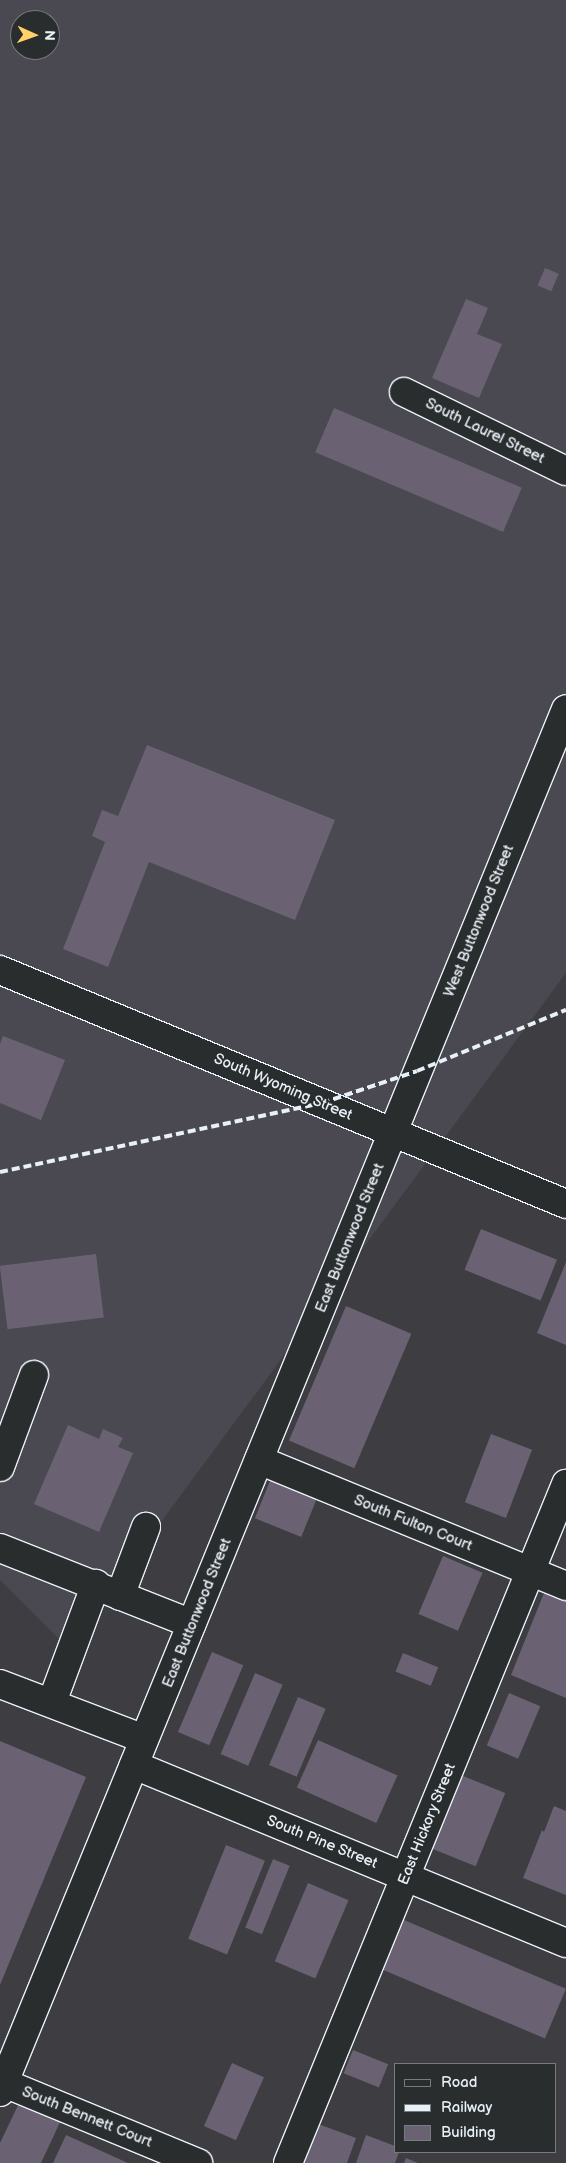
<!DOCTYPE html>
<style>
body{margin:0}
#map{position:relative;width:566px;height:2163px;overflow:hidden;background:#3d3d42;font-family:"Balsamiq Sans",sans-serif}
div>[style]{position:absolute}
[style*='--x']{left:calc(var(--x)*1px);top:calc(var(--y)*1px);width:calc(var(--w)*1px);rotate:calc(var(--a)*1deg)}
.built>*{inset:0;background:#4a4850}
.building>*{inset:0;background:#6a6272;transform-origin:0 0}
.roads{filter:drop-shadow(1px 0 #e8f1f8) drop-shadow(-1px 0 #e8f1f8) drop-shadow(0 1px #e8f1f8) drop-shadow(0 -1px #e8f1f8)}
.minor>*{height:28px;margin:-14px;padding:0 14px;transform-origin:14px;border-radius:14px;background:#2a2d2e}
.rail>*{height:4px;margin-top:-2px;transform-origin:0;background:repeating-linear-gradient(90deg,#e8f1f8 0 8px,transparent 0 12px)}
span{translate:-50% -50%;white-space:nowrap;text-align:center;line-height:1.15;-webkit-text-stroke:4.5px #2a2d2e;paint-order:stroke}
.street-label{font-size:15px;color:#e8f1f8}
.legend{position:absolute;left:394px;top:2063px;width:162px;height:90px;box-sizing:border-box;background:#2a2d2e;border:1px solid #767b7f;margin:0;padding:6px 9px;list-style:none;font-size:15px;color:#e8f1f8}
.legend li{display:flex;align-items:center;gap:10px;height:25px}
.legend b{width:25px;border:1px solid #767b7f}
.north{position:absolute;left:10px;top:10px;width:50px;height:50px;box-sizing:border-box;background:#2a2d2e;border:1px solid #767b7f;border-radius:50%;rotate:92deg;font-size:14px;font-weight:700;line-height:20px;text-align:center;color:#e8f1f8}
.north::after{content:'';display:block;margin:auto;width:18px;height:22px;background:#ffd166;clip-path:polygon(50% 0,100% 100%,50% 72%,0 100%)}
</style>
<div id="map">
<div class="built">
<div style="clip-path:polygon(evenodd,0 0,566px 0,566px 973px,68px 1648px,0 1580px,0 0,20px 20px,50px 20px,50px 50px,20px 50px,20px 20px)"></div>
</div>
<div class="building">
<div style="left:545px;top:268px;width:15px;height:19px;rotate:23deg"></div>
<div style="clip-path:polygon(466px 299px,488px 308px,477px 334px,502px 344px,479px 398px,432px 378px)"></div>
<div style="left:334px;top:408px;width:204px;height:48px;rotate:23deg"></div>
<div style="clip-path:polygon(147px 745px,335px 820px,295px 920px,149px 862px,108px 967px,63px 949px,105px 842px,92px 836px,102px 810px,118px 816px)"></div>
<div style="clip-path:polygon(3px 1036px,65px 1060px,41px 1120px,0 1103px,0 1044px)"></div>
<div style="left:481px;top:1229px;width:82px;height:44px;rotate:22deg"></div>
<div style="left:96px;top:1254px;width:64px;height:97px;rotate:83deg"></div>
<div style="clip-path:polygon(566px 1262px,566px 1345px,537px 1333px)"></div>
<div style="left:346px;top:1306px;width:71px;height:146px;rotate:23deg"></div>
<div style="clip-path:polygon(68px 1425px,99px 1439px,103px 1429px,123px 1438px,118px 1447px,133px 1453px,99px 1532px,34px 1504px)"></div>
<div style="left:491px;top:1434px;width:44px;height:73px;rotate:21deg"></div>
<div style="left:274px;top:1471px;width:50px;height:51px;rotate:22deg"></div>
<div style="left:443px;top:1556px;width:43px;height:63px;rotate:23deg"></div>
<div style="clip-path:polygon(546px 1588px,566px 1597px,566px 1698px,511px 1675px)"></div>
<div style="left:212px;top:1652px;width:34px;height:87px;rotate:23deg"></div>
<div style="left:403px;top:1653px;width:38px;height:20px;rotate:22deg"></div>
<div style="left:255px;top:1673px;width:30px;height:88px;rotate:23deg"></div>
<div style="left:509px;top:1693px;width:34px;height:57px;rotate:23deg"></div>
<div style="left:298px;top:1697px;width:30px;height:74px;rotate:23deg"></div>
<div style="left:318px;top:1740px;width:87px;height:52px;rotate:24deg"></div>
<div style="clip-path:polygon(0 1741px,86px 1777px,0 1985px)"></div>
<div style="left:458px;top:1774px;width:51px;height:79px;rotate:22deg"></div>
<div style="clip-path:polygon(554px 1806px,566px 1811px,566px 1895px,523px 1878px,542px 1830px,544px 1832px)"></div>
<div style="left:226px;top:1845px;width:42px;height:101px;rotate:22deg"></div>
<div style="left:273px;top:1859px;width:18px;height:74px;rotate:22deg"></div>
<div style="left:308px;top:1883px;width:44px;height:85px;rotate:23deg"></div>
<div style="left:404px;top:1920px;width:176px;height:54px;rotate:23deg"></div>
<div style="left:353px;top:2050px;width:38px;height:25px;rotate:22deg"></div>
<div style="left:232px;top:2063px;width:35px;height:69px;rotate:24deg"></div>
<div style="clip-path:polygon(21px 2099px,62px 2118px,41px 2163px,0 2163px,0 2143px)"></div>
<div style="clip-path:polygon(313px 2122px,356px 2138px,347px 2163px,297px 2163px)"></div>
<div style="clip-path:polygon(66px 2135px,128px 2163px,53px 2163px)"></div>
<div style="clip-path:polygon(366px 2135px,395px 2146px,395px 2152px,399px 2152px,395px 2163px,356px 2163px)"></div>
<div style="clip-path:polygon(406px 2158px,418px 2163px,404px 2163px)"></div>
</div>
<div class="roads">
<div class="minor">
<div style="--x:404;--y:392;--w:180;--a:26"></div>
<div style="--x:0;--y:970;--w:612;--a:22.46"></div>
<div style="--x:259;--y:1460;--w:332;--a:22.3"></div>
<div style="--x:0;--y:1467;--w:98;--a:-69.7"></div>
<div style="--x:0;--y:1548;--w:206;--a:21.6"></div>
<div style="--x:120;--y:1596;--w:74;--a:-69.4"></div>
<div style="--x:0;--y:1684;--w:154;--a:20.9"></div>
<div style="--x:52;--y:1702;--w:126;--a:-69.6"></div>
<div style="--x:134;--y:1765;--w:467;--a:22.4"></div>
<div style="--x:4;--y:2083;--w:210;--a:22.4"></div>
<div style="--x:0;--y:2092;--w:1494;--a:-67.74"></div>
<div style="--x:288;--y:2163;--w:734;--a:-67.73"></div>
</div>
</div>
<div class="rail">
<div style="--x:0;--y:1172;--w:329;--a:-12.1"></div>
<div style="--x:322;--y:1103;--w:100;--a:-18.6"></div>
<div style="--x:417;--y:1071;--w:161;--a:-22.3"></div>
</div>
<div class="street-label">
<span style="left:485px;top:431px;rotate:26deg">South Laurel Street</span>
<span style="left:479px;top:921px;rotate:-68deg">West Buttonwood Street</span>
<span style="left:283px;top:1087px;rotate:23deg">South Wyoming Street</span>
<span style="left:350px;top:1238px;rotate:-68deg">East Buttonwood Street</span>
<span style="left:413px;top:1523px;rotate:22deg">South Fulton Court</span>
<span style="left:197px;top:1613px;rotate:-68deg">East Buttonwood Street</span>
<span style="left:427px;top:1824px;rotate:-68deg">East Hickory Street</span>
<span style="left:322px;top:1842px;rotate:22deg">South Pine Street</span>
<span style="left:87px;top:2117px;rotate:22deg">South Bennett Court</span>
</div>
<ul class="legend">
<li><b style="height:6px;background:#2a2d2e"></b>Road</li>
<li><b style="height:6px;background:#e8f1f8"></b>Railway</li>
<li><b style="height:14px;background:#6a6272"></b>Building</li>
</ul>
<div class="north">N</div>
</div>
